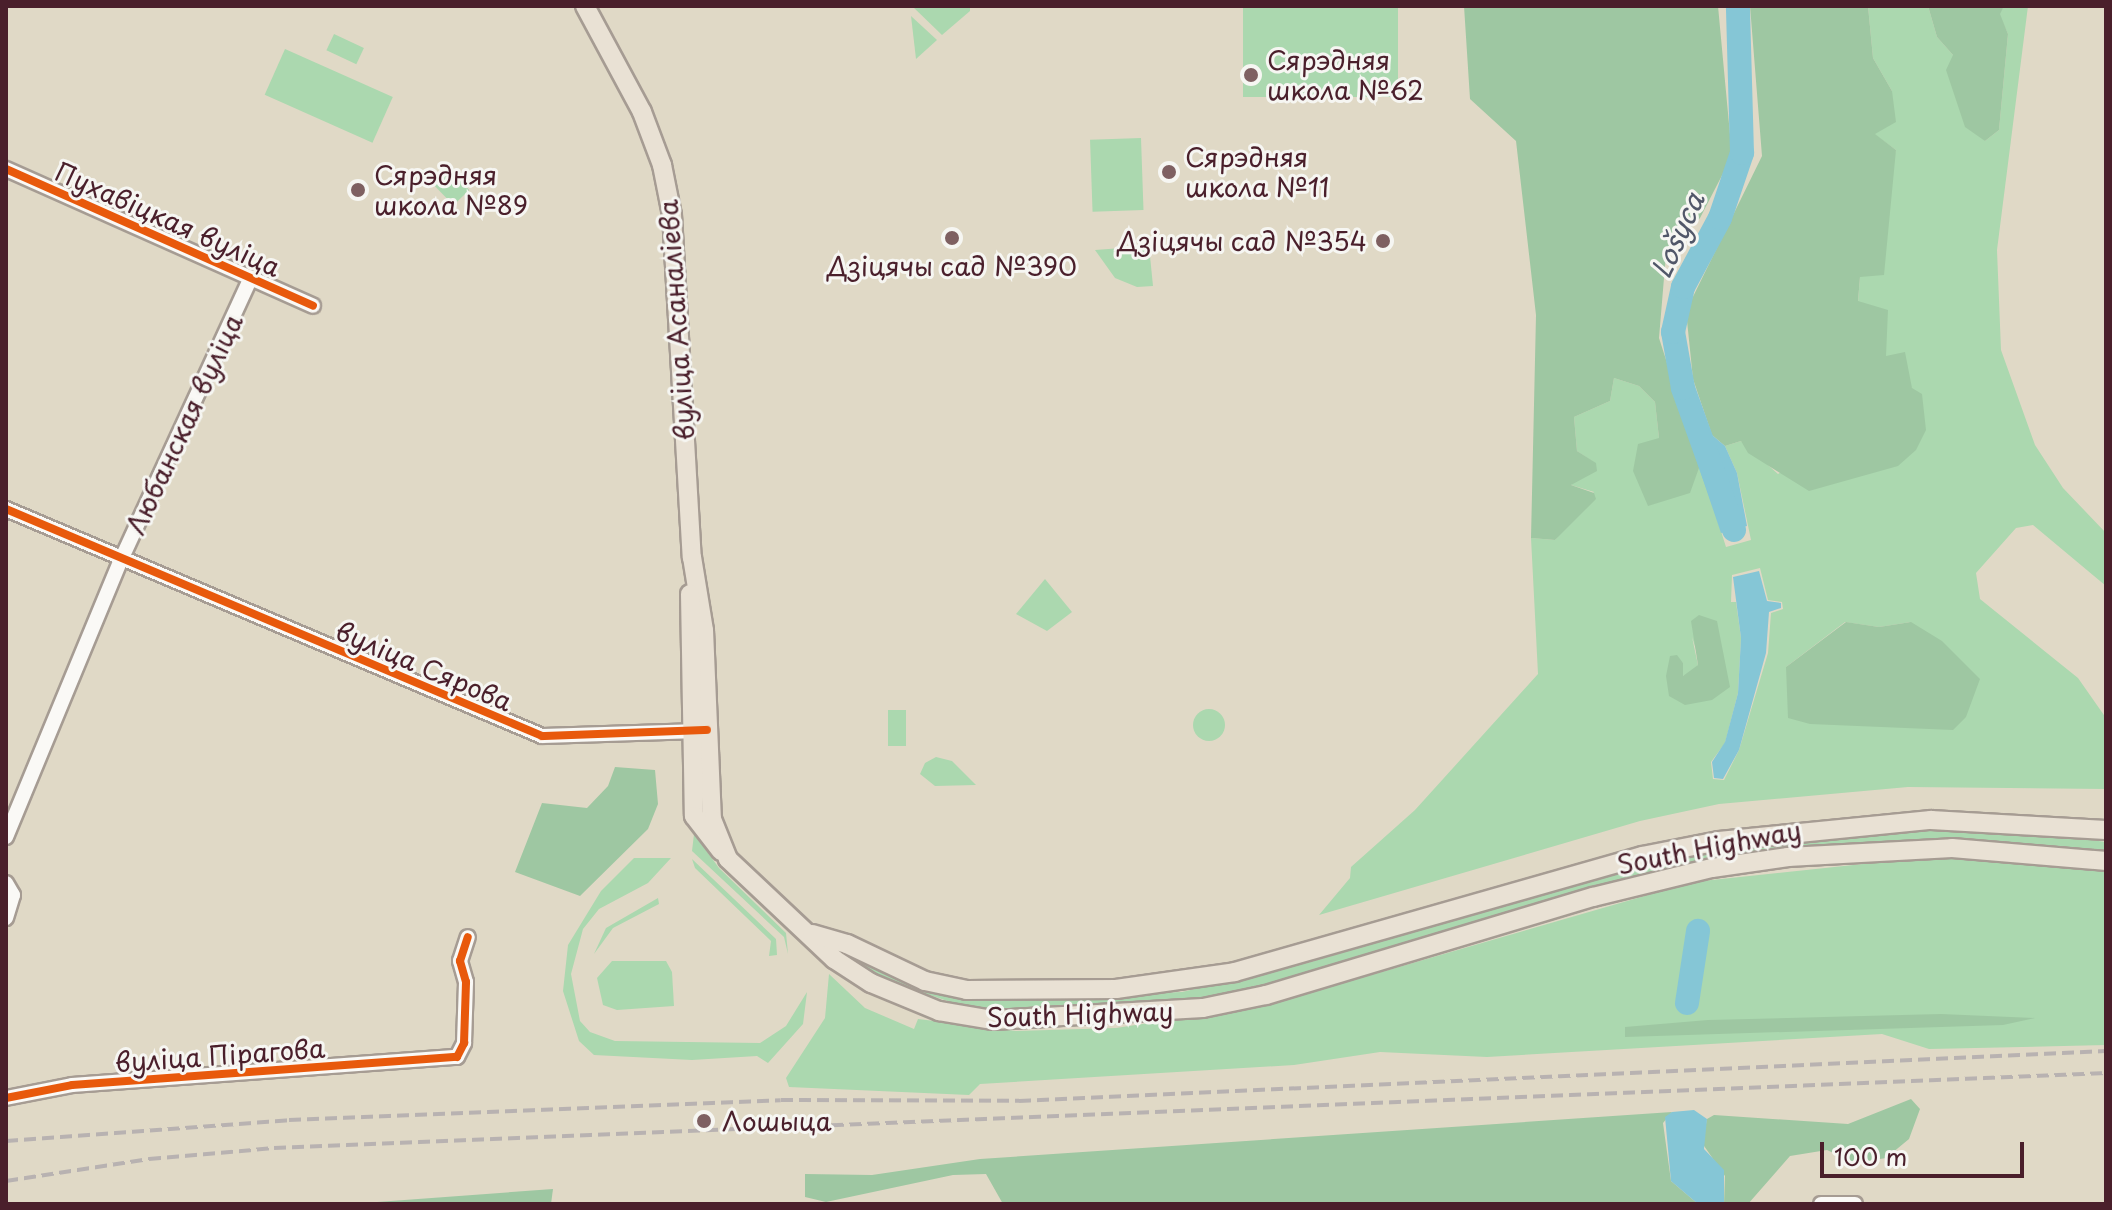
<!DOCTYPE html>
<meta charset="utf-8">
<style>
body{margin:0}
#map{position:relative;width:2112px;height:1210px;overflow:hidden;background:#e0d9c6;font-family:"Playpen Sans",sans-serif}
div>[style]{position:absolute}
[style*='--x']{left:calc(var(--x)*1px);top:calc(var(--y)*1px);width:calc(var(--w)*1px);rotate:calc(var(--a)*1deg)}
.green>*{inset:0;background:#abd8af;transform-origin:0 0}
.round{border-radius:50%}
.forest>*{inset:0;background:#9ec7a2}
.water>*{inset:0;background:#85c6d6}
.river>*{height:24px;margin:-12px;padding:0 12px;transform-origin:12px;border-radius:12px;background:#85c6d6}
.roads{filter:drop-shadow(2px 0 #a69c93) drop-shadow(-2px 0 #a69c93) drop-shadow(0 2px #a69c93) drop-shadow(0 -2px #a69c93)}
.minor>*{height:14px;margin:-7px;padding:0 7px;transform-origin:7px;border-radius:7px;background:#faf9f6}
.major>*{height:18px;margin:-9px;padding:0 9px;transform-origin:9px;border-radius:9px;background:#e9e1d4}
.rail>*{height:4px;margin-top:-2px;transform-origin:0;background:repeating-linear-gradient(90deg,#b8b2b1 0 12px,transparent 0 18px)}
.cycleway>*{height:8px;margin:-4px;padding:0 4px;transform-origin:4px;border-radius:4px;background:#e8590c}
.dots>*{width:22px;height:22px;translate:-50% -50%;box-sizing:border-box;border:4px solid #f6f6f2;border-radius:50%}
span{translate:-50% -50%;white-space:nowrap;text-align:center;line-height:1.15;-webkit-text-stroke:6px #f6f6f2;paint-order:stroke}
.poi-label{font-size:26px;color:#4a1f2b}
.left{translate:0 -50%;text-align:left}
.right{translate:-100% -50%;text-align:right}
.street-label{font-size:26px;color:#4a1f2b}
.water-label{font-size:28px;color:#515769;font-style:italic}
.frame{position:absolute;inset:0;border:8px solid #4a1f2b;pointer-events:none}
.scale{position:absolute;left:1820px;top:1142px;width:204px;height:36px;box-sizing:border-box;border:4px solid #4a1f2b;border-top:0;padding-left:10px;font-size:24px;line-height:28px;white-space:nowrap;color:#4a1f2b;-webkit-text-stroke:6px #f6f6f2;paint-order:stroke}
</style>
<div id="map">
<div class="green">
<div style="clip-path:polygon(912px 6px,970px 6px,970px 11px,942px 35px)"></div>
<div style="left:1243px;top:6px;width:155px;height:91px"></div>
<div style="clip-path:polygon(evenodd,1868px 6px,1928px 6px,1937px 37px,1953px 55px,1985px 141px,1999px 130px,2008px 34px,1999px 14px,2004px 6px,2028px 6px,1997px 250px,2001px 350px,2035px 445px,2063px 488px,2106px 533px,2106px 586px,2033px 525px,2016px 528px,1976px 573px,1980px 599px,2078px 678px,2106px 718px,2106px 789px,1908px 787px,1719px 804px,1640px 821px,1319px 915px,1350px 878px,1351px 867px,1415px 810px,1538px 674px,1531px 538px,1555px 540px,1594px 492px,1571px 485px,1595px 463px,1577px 451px,1574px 417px,1610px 401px,1614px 378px,1639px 386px,1655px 402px,1659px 438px,1694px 476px,1700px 465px,1726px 547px,1751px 540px,1737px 473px,1725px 446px,1741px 441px,1778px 474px,1912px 388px,1886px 357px,1858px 302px,1860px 277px,1896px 150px,1874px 134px,1892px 91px,1873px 58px,1868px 6px,1760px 568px,1768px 600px,1782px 602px,1783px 609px,1771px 613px,1768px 653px,1739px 750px,1724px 780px,1713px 779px,1711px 762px,1725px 743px,1738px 693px,1741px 638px,1736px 602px,1731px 602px,1732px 575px,1760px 568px,1868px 6px,1845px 622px,1879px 627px,1911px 622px,1786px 667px,1845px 622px,1868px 6px,1692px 637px,1712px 700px,1692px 700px,1670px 656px,1683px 663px,1683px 676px,1693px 673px,1698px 665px,1692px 637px)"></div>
<div style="clip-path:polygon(911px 16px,937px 40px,916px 59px)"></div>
<div style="left:334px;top:34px;width:33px;height:18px;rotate:25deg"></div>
<div style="left:285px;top:49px;width:118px;height:50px;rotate:24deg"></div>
<div style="left:1141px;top:138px;width:72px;height:51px;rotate:88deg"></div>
<div style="left:447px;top:167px;width:32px;height:22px;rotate:46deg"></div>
<div style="clip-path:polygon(1149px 246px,1153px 286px,1137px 287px,1115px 278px,1095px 250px)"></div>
<div style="clip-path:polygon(1045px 579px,1072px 612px,1047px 631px,1016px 614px)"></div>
<div class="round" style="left:1193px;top:709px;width:32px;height:32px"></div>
<div style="left:888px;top:710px;width:18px;height:36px"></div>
<div style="clip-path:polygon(936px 757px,952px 761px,976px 785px,935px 786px,920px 774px,925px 763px)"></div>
<div style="clip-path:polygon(1905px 829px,2037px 833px,2106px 842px,2106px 851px,1965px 840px,1897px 840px,1723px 857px,1575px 893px,1249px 990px,1162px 1004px,1006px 1012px,968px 1008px,883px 979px,843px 955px,847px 950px,911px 983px,983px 1000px,1182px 992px,1307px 963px,1671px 857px,1721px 847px)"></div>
<div style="clip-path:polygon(694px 834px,719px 868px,786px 933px,788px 954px,784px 937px,692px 851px)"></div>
<div style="clip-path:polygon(634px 858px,671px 858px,648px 883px,599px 909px,583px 929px,571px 974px,580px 1021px,590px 1032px,615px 1041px,760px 1043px,786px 1026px,807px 992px,803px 1024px,768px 1063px,757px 1056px,692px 1060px,594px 1055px,579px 1041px,563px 991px,568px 945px,601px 891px)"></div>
<div style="clip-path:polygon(1919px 858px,2041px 862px,2106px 872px,2106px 1045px,1929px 1049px,1882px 1034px,1487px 1057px,1380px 1052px,1294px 1065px,980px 1084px,969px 1095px,789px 1087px,786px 1078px,825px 1018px,829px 974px,865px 1008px,914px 1029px,918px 1019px,1016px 1031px,1116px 1028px,1267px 1005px,1693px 882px)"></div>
<div style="clip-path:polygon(692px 859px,776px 939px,777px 955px,769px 956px,771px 941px,695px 868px)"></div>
<div style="clip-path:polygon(658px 898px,659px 904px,613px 928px,594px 954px,606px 928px)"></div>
<div style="clip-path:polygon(612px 961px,666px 961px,672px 972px,674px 1006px,617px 1010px,603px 1005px,597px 978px)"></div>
</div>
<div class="forest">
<div style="clip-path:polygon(1464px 6px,1718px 6px,1732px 156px,1700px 218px,1666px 254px,1659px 338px,1700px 465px,1690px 493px,1648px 506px,1633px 471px,1638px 444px,1659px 438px,1655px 402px,1639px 386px,1614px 378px,1610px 401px,1574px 417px,1577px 451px,1596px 463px,1597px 471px,1571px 485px,1594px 493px,1596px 499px,1555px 540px,1531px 538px,1536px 315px,1516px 141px,1470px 99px)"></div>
<div style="clip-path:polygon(1750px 6px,1868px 6px,1873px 58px,1892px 91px,1896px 122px,1875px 134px,1896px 150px,1884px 275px,1860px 277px,1858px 301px,1888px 310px,1886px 356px,1905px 352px,1912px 388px,1922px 394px,1926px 430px,1916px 450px,1898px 466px,1809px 491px,1748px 453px,1741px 441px,1725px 446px,1712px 435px,1693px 379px,1686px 311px,1762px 156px)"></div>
<div style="clip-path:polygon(1928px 6px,2004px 6px,2000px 14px,2008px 34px,1999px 130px,1985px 141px,1965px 127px,1946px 70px,1953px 55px,1937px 37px)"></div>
<div style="clip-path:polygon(1699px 615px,1717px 621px,1730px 687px,1712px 700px,1685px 705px,1669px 696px,1666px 676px,1670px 656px,1677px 655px,1683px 663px,1683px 676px,1698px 665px,1691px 621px)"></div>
<div style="clip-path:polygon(1846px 622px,1879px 627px,1911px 622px,1942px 641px,1980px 679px,1966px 717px,1953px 730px,1810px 724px,1788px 718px,1786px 667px)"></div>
<div style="clip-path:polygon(615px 767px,655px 770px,658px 804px,648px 829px,580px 896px,515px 872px,542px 803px,587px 808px,608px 786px)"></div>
<div style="clip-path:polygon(1941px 1014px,2035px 1018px,2003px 1025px,1625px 1037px,1625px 1027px,1708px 1020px)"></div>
<div style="clip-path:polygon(1911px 1099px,1920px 1109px,1909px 1139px,1886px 1158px,1855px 1163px,1827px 1150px,1790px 1156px,1748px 1204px,1724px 1204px,1725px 1176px,1702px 1143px,1707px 1119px,1714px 1115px,1848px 1124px)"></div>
<div style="clip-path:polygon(1672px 1112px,1663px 1123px,1671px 1181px,1698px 1204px,1003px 1204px,986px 1174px,953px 1175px,826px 1202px,805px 1197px,805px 1174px,872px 1175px,980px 1159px)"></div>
<div style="clip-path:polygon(553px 1189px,551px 1204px,350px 1204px)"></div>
</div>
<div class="water">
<div style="clip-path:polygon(1712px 435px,1725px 446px,1737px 473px,1747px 526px,1721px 533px,1691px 444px)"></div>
<div style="clip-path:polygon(1759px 571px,1767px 601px,1781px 603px,1781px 608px,1769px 612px,1766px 653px,1739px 750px,1723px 779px,1714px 778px,1712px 762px,1725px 742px,1738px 693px,1741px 638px,1733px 577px)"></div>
<div style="clip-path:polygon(1694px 1110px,1707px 1119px,1704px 1149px,1724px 1170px,1724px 1204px,1698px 1204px,1671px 1181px,1665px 1117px,1672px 1112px)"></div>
</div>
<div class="river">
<div style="--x:1734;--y:530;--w:151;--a:-109.8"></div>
<div style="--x:1683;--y:388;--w:57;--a:-100.1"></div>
<div style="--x:1673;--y:332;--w:46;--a:-77.5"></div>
<div style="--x:1683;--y:287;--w:78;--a:-61.8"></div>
<div style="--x:1720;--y:218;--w:69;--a:-71.3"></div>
<div style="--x:1742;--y:153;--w:147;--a:-91.6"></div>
<div style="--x:1687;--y:1003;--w:73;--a:-81.3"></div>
</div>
<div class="roads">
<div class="minor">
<div style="--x:6;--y:169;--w:336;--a:24"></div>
<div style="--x:6;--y:509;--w:582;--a:22.95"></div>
<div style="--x:542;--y:736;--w:157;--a:-1.8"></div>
<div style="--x:6;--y:837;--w:300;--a:-67.5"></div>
<div style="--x:121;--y:560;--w:311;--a:-65.3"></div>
<div style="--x:6;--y:883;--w:14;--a:60"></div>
<div style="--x:13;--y:895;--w:24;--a:107"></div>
<div style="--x:6;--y:1098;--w:67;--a:-11.1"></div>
<div style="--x:72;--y:1085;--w:386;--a:-4.2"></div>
<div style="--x:457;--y:1057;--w:16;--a:-63"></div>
<div style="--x:464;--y:1043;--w:61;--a:-88.1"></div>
<div style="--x:466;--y:982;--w:22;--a:-106"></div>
<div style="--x:460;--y:961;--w:25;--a:-72"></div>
<div style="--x:1821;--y:1204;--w:34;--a:0"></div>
</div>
<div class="major">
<div style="--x:585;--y:6;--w:120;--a:61.7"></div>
<div style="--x:642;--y:112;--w:57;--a:69.3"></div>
<div style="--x:662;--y:165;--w:51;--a:78.7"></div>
<div style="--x:672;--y:215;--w:343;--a:86.7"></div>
<div style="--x:692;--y:557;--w:74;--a:80.7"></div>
<div style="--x:704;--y:630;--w:189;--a:87.6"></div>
<div style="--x:712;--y:819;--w:43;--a:68.2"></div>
<div style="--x:728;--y:859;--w:146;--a:43.3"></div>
<div style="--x:834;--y:959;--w:44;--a:33"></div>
<div style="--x:871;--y:983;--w:74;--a:22.4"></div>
<div style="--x:939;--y:1011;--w:55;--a:9.5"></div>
<div style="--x:993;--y:1020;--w:210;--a:-3.3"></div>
<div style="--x:1203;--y:1008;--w:64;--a:-11.7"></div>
<div style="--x:1266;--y:995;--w:341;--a:-16.7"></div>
<div style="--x:1593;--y:897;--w:122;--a:-13.7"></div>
<div style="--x:1712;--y:868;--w:77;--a:-8.2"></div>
<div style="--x:1788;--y:857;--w:164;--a:-3.1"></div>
<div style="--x:1952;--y:848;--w:155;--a:4.8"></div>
<div style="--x:690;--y:594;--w:222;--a:89"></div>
<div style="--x:694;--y:816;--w:44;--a:52.4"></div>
<div style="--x:812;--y:934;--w:36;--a:16"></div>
<div style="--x:847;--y:944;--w:86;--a:25.4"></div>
<div style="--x:925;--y:981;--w:43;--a:12.1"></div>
<div style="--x:967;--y:990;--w:149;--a:-0.4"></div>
<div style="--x:1116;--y:989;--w:120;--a:-8.1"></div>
<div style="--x:1235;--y:972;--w:423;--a:-15.9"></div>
<div style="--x:1642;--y:856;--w:78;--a:-11"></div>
<div style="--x:1719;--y:841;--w:213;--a:-5.7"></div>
<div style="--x:1931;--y:820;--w:175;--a:3.3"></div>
</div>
</div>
<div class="rail">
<div style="--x:6;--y:1141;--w:284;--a:-4.2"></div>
<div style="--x:289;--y:1120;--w:492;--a:-2.3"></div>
<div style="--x:781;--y:1100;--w:238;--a:0.2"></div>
<div style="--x:1019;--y:1101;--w:1088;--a:-2.63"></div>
<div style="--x:6;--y:1181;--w:145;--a:-8.7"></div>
<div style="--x:149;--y:1159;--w:125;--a:-5"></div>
<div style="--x:274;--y:1148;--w:1834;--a:-2.34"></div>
</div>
<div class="cycleway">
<div style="--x:6;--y:169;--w:336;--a:24"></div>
<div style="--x:6;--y:509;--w:582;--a:22.95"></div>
<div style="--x:542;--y:736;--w:165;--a:-2.1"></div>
<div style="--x:6;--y:1098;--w:67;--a:-11.1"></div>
<div style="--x:72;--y:1085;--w:386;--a:-4.2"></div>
<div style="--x:457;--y:1057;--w:16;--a:-63"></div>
<div style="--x:464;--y:1043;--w:61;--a:-88.1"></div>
<div style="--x:466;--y:982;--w:22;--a:-106"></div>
<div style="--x:460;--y:961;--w:25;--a:-72"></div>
</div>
<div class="dots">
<div style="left:1251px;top:75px;background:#7e6061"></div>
<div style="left:1169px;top:172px;background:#7e6061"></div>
<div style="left:358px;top:190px;background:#7e6061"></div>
<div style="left:952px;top:238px;background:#7e6061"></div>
<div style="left:1383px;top:241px;background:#7e6061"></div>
<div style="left:704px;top:1121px;background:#7e6061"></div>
</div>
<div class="poi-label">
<span class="left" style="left:1267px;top:75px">Сярэдняя<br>школа №62</span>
<span class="left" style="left:1185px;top:172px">Сярэдняя<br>школа №11</span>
<span class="left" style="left:374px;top:190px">Сярэдняя<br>школа №89</span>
<span class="right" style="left:1367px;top:241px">Дзіцячы сад №354</span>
<span style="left:952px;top:266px">Дзіцячы сад №390</span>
<span class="left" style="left:722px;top:1121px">Лошыца</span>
</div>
<div class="street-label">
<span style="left:168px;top:219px;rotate:24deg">Пухавіцкая вуліца</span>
<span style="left:676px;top:320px;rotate:-94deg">вуліца Асаналіева</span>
<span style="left:184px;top:424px;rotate:-65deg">Любанская вуліца</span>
<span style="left:424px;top:666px;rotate:23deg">вуліца Сярова</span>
<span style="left:1709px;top:847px;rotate:-11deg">South Highway</span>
<span style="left:1080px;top:1014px;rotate:-2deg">South Highway</span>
<span style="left:220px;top:1055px;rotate:-4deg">вуліца Пірагова</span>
</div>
<div class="water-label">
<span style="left:1677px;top:235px;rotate:-66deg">Lošyca</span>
</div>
<div class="frame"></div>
<div class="scale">100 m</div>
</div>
